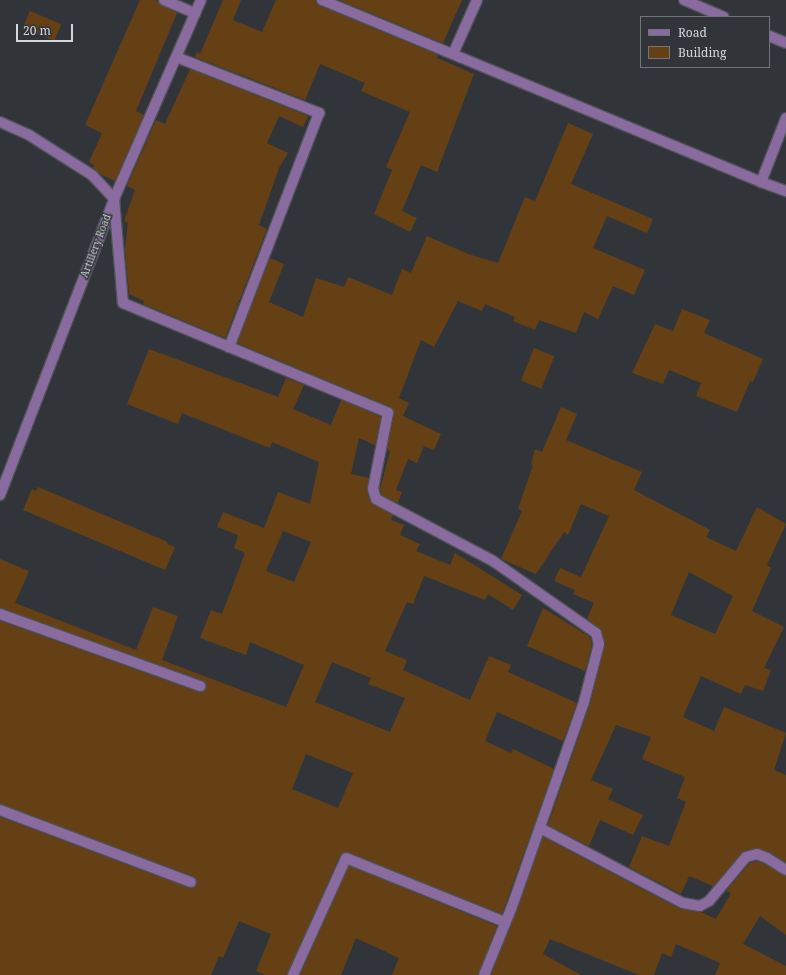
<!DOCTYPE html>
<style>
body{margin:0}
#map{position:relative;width:786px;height:975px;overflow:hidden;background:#313539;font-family:"Noto Serif",serif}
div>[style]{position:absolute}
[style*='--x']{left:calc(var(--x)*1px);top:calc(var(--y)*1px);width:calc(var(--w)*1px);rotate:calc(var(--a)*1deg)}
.building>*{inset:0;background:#654015;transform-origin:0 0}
.roads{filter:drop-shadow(1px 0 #4e5256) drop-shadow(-1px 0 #4e5256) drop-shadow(0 1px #4e5256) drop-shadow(0 -1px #4e5256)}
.minor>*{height:10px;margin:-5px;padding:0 5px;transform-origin:5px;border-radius:5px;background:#896b9f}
span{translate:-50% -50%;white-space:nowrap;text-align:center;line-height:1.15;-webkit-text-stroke:3px #313539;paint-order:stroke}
.street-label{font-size:10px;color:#d4d6d9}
.legend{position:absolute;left:640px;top:16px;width:130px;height:52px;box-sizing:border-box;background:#313539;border:1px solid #727579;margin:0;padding:5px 7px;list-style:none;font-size:12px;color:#d4d6d9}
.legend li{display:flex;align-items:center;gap:8px;height:20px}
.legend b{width:20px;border:1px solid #727579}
.scale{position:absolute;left:16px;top:24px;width:57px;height:18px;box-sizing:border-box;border:2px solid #d4d6d9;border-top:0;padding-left:5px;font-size:12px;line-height:14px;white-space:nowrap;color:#d4d6d9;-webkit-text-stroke:3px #313539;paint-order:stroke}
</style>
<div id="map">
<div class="building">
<div style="clip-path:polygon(140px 0,155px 0,177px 13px,136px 111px,144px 115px,115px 181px,100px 174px,93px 168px,94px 165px,89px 162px,102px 133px,85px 125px)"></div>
<div style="clip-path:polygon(223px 0,241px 0,233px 20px,262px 32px,276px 0,316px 0,320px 6px,438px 55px,437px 58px,474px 74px,437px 172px,421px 165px,402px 211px,417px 218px,410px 232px,374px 214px,392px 170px,386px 167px,410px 112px,361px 91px,365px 83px,320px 64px,305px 100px,195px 57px,197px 52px,200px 54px)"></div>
<div style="clip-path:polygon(339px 0,462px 0,443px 43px)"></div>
<div style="left:30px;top:11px;width:34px;height:18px;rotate:23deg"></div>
<div style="clip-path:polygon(190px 69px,308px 116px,303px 127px,279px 116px,267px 143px,288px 153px,279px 168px,259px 225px,267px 229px,225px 338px,143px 304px,144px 301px,129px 294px,125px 249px,128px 223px,124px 221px,135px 190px,127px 186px,156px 120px,165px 124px)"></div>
<div style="clip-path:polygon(568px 123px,593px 134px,571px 184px,653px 219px,647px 233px,607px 216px,593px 248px,645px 270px,634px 295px,613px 286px,598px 319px,584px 312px,576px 333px,539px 320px,535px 330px,513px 321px,515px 317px,485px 304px,482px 311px,458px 301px,434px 347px,421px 340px,399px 398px,409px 403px,403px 416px,441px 434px,434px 450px,424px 446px,417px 463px,408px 459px,396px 490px,402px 492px,398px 503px,381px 495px,380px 489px,390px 451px,387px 450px,394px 414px,393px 408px,237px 343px,270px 258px,284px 264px,269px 302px,303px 317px,316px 278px,344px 287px,348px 277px,392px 295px,402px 269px,411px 273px,427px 236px,468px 254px,498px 263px,525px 197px,535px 201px)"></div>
<div style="clip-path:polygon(682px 309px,710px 320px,704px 333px,763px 359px,753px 382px,750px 381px,737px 412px,696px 396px,701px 383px,669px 370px,663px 384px,632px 373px,655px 324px,673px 331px)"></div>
<div style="left:534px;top:348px;width:22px;height:35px;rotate:22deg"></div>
<div style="clip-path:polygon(evenodd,149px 349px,278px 397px,286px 378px,304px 385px,293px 409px,331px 425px,341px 400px,381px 417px,375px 445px,359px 438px,351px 474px,369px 478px,367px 491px,371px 503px,393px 515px,391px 520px,404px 525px,400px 535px,420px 544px,416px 551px,450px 565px,455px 553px,522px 595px,513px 610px,488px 594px,485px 600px,424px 576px,413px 604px,407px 602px,385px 651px,407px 660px,403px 670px,470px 700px,489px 656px,511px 665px,508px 672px,577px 703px,563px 741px,497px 712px,485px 741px,511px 753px,513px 749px,554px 769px,502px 914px,346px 852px,340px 855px,287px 975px,265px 975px,256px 971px,271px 934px,239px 921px,223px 958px,219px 956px,211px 975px,0 975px,0 817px,189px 888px,195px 887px,197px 881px,193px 876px,0 804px,0 621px,198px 692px,204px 691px,206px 685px,202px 680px,0 608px,0 559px,29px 571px,15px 603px,136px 650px,153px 607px,178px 616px,162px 660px,286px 707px,304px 665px,250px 642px,246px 655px,200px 638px,211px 610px,222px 614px,245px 553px,234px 548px,238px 535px,217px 527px,223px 512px,264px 528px,278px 492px,310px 504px,319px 462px,272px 442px,270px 448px,182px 413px,178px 424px,127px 404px,149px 349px,283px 531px,311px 542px,294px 582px,266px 571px,283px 531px,149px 349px,332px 662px,371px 678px,368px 684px,405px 698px,390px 732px,315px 702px,332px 662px,149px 349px,306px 754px,353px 773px,338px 808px,292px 789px,306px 754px)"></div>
<div style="clip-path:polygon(evenodd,561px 407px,577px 414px,566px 440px,642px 472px,634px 490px,710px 530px,706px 537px,736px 551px,757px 507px,786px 524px,767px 565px,771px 568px,752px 611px,784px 627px,764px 668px,771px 670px,763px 691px,745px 685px,741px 694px,701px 676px,683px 717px,714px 731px,724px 707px,786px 733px,774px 770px,786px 775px,786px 862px,759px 848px,744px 851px,713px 886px,689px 876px,681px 894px,629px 867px,642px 836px,669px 846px,686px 802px,677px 798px,685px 777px,642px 759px,651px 737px,616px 725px,591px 780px,613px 789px,608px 799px,643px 815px,633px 835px,600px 820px,589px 846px,548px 825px,590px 704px,605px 645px,602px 631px,587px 619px,594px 603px,573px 594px,575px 590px,554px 581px,560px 568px,581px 577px,609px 516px,581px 504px,568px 535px,564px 532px,536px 574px,501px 559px,522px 511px,518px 509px,533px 465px,531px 464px,535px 449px,542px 452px,561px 407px,689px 572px,733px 596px,715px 634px,671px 615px,689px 572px)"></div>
<div style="clip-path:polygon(38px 487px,168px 542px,167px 544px,175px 547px,165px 570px,23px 510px,32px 489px,36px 491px)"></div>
<div style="clip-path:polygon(543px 608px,590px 637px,592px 644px,585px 671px,527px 646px)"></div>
<div style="clip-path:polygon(543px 837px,680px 909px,701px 912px,716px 919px,731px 893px,726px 891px,750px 863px,757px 861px,764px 864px,786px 876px,786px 935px,760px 916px,743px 944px,786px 966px,786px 975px,715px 975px,720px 963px,676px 944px,671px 957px,662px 953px,654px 975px,639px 975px,550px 939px,543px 954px,581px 975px,491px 975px)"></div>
<div style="clip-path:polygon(349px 866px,497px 926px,478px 975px,392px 975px,399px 958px,356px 938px,341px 975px,300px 975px)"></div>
</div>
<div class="roads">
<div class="minor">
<div style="--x:164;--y:0;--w:34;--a:23"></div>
<div style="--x:322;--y:0;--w:475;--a:22.5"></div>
<div style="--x:684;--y:0;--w:43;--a:23"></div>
<div style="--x:769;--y:36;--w:18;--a:22"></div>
<div style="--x:453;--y:54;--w:59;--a:-66"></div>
<div style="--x:176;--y:57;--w:154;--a:21.4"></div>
<div style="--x:319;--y:113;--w:251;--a:111"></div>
<div style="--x:786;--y:118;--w:69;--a:111.3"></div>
<div style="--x:761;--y:182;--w:27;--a:20"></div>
<div style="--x:0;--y:122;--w:32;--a:24"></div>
<div style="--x:29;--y:135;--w:75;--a:32.4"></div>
<div style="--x:92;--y:175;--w:33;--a:47"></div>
<div style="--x:114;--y:199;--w:104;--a:85.1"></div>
<div style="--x:123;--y:303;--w:287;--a:22.5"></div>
<div style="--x:388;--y:413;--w:77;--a:101.2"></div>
<div style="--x:373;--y:489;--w:10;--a:73"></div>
<div style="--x:376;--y:499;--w:132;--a:27.9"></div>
<div style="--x:493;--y:561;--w:126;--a:35"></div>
<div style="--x:596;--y:633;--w:11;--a:75"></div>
<div style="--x:599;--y:644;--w:60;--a:104.5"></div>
<div style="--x:584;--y:702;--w:219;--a:109.4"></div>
<div style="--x:511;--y:909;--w:71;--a:112.2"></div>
<div style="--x:0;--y:495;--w:317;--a:-68.9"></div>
<div style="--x:114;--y:199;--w:217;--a:-66.4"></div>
<div style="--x:0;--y:614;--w:213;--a:19.8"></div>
<div style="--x:0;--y:810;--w:204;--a:20.7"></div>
<div style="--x:540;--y:828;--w:161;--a:27.7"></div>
<div style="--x:683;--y:903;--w:17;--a:10"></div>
<div style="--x:700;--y:906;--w:10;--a:-29"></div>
<div style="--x:709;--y:901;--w:57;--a:-49.9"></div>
<div style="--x:746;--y:857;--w:11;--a:-15"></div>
<div style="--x:757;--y:854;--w:11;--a:22"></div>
<div style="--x:767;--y:858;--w:22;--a:32"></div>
<div style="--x:293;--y:975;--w:128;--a:-65.6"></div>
<div style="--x:346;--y:858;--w:171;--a:21.9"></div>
</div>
</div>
<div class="street-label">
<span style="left:96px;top:246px;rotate:-69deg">Artillery Road</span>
</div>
<ul class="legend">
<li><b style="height:5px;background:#896b9f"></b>Road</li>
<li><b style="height:11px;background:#654015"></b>Building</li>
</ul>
<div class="scale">20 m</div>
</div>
